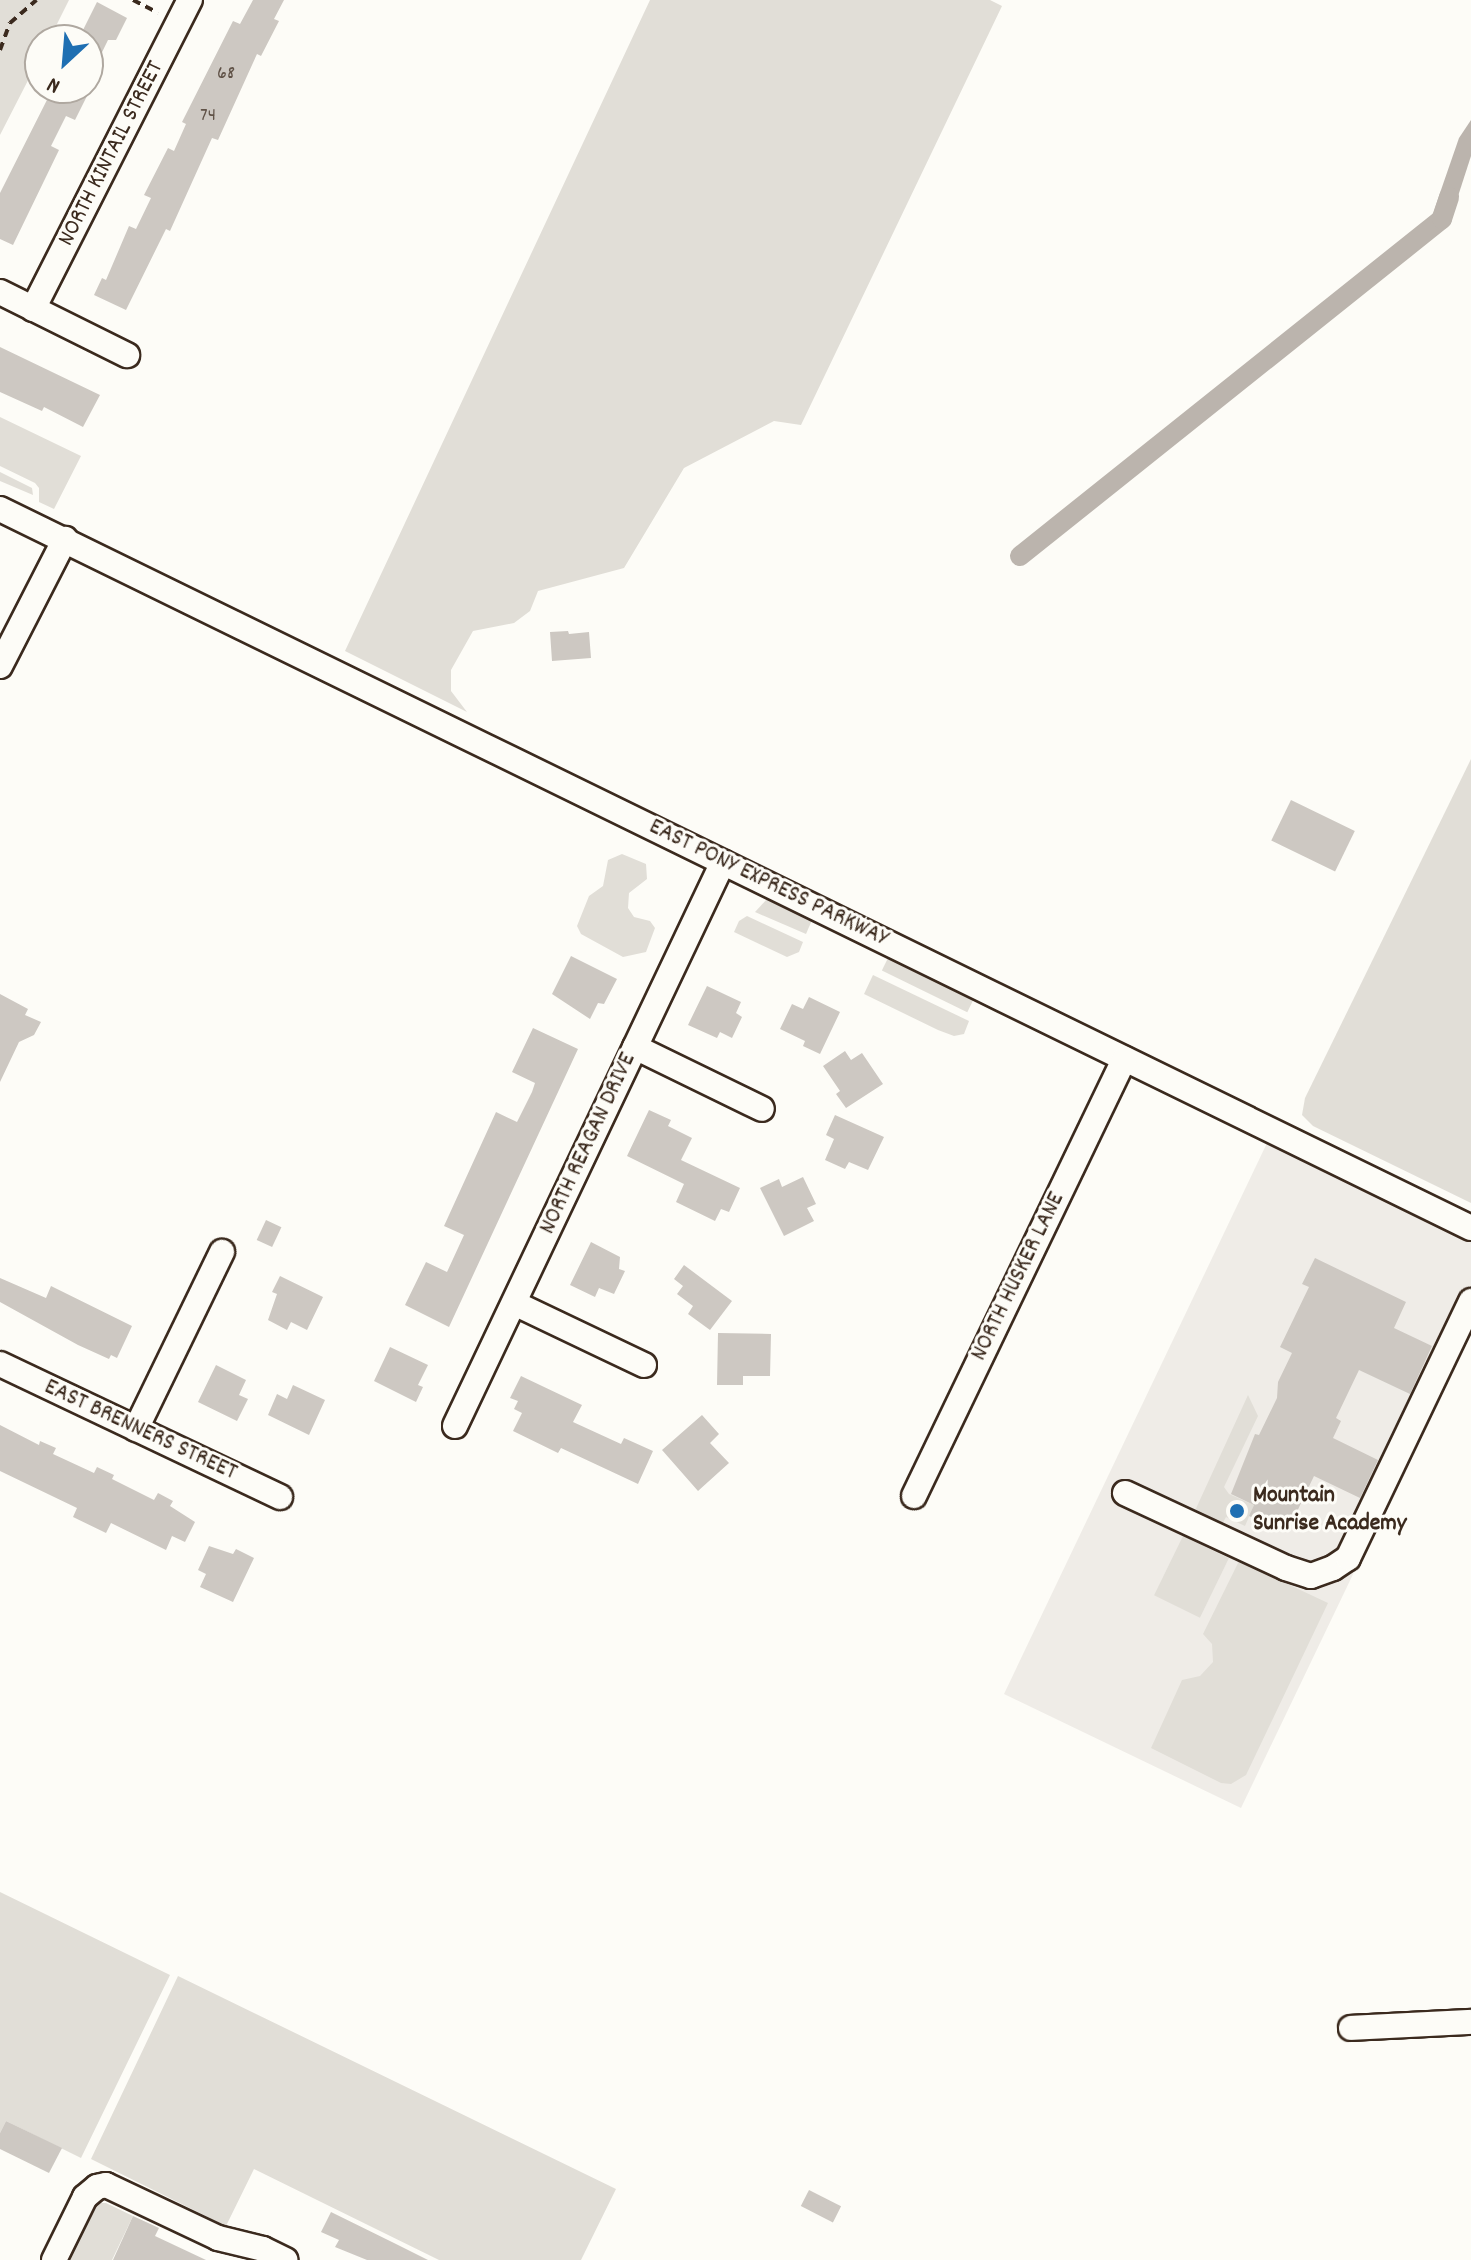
<!DOCTYPE html>
<style>
body{margin:0}
#map{position:relative;width:1471px;height:2260px;overflow:hidden;background:#fdfcf7;font-family:Dekko,sans-serif}
div>[style]{position:absolute}
[style*='--x']{left:calc(var(--x)*1px);top:calc(var(--y)*1px);width:calc(var(--w)*1px);rotate:calc(var(--a)*1deg)}
.built>*{inset:0;background:#efece7}
.green>*{inset:0;background:#e1ded7;transform-origin:0 0}
.water>*{inset:0;background:#bbb4ad}
.canal>*{height:20px;margin:-10px;padding:0 10px;transform-origin:10px;border-radius:10px;background:#bbb4ad}
.building>*{inset:0;background:#cdc8c2;transform-origin:0 0}
.path>*{height:4px;margin-top:-2px;transform-origin:0;background:repeating-linear-gradient(90deg,#3b2a1e 0 8px,transparent 0 14px)}
.roads{filter:drop-shadow(2px 0 #3b2a1e) drop-shadow(-2px 0 #3b2a1e) drop-shadow(0 2px #3b2a1e) drop-shadow(0 -2px #3b2a1e)}
.minor>*{height:24px;margin:-12px;padding:0 12px;transform-origin:12px;border-radius:12px;background:#fdfcf7}
.dots>*{width:22px;height:22px;translate:-50% -50%;box-sizing:border-box;border:4px solid #fdfcf7;border-radius:50%}
span{translate:-50% -50%;white-space:nowrap;text-align:center;line-height:1.15;-webkit-text-stroke:6px #fdfcf7;paint-order:stroke}
.number-label{font-size:20px;color:#605247}
.number-label span{-webkit-text-stroke-width:0}
.street-label{font-size:24px;color:#3b2a1e}
.poi-label{font-size:24px;color:#3b2a1e;font-weight:700}
.left{translate:0 -50%;text-align:left}
.north{position:absolute;left:24px;top:24px;width:80px;height:80px;box-sizing:border-box;background:#fdfcf7;border:2px solid #afa8a0;border-radius:50%;rotate:206deg;font-size:22px;font-weight:700;line-height:32px;text-align:center;color:#3b2a1e}
.north::after{content:'';display:block;margin:auto;width:28px;height:36px;background:#1f6fb2;clip-path:polygon(50% 0,100% 100%,50% 72%,0 100%)}
</style>
<div id="map">
<div class="built">
<div style="clip-path:polygon(1267px 1143px,1471px 1240px,1471px 1328px,1241px 1808px,1004px 1694px)"></div>
</div>
<div class="green">
<div style="clip-path:polygon(0 0,69px 0,49px 40px,40px 40px,40px 57px,0 135px)"></div>
<div style="clip-path:polygon(650px 0,990px 0,1002px 6px,801px 425px,774px 421px,684px 468px,624px 568px,538px 591px,530px 611px,514px 623px,473px 631px,451px 670px,451px 691px,467px 712px,345px 651px)"></div>
<div style="clip-path:polygon(0 417px,81px 456px,54px 509px,39px 502px,39px 488px,35px 483px,0 466px)"></div>
<div style="clip-path:polygon(0 472px,32px 488px,33px 495px,0 481px)"></div>
<div style="clip-path:polygon(1471px 759px,1471px 1203px,1313px 1126px,1302px 1115px,1305px 1098px)"></div>
<div style="clip-path:polygon(622px 854px,646px 864px,647px 879px,629px 893px,628px 908px,634px 917px,650px 921px,655px 928px,646px 952px,623px 957px,581px 934px,577px 926px,589px 896px,603px 886px,608px 860px)"></div>
<div style="clip-path:polygon(767px 899px,812px 920px,806px 934px,755px 912px)"></div>
<div style="clip-path:polygon(747px 916px,803px 942px,799px 952px,787px 957px,734px 932px,739px 921px)"></div>
<div style="left:888px;top:958px;width:95px;height:14px;rotate:26deg"></div>
<div style="clip-path:polygon(873px 975px,969px 1021px,964px 1034px,954px 1036px,938px 1030px,864px 994px)"></div>
<div style="clip-path:polygon(1248px 1395px,1258px 1416px,1224px 1487px,1229px 1494px,1254px 1505px,1245px 1526px,1226px 1517px,1220px 1528px,1193px 1515px)"></div>
<div style="left:1183px;top:1536px;width:51px;height:66px;rotate:26deg"></div>
<div style="clip-path:polygon(1239px 1561px,1328px 1603px,1246px 1775px,1231px 1784px,1221px 1783px,1151px 1748px,1182px 1680px,1200px 1676px,1213px 1662px,1212px 1644px,1203px 1634px)"></div>
<div style="clip-path:polygon(0 1892px,170px 1975px,81px 2158px,6px 2121px,0 2133px)"></div>
<div style="clip-path:polygon(178px 1976px,616px 2189px,581px 2260px,439px 2260px,254px 2169px,226px 2226px,91px 2159px)"></div>
<div style="clip-path:polygon(98px 2203px,106px 2203px,133px 2216px,112px 2260px,66px 2260px,91px 2209px)"></div>
</div>
<div class="water">
<div style="clip-path:polygon(1471px 120px,1471px 156px,1449px 224px,1432px 216px,1459px 138px)"></div>
</div>
<div class="canal">
<div style="--x:1020;--y:556;--w:540;--a:-38.61"></div>
<div style="--x:1442;--y:219;--w:23;--a:-72"></div>
</div>
<div class="building">
<div style="clip-path:polygon(253px 0,284px 0,274px 19px,279px 21px,261px 56px,257px 54px,218px 140px,212px 138px,170px 231px,166px 229px,126px 310px,94px 295px,102px 278px,106px 280px,129px 226px,136px 229px,151px 198px,144px 195px,168px 148px,174px 151px,186px 124px,182px 122px,233px 21px,240px 24px)"></div>
<div style="clip-path:polygon(97px 2px,127px 18px,116px 40px,108px 40px,88px 81px,88px 40px,78px 40px)"></div>
<div style="clip-path:polygon(53px 88px,91px 88px,75px 120px,66px 116px,51px 146px,59px 150px,13px 245px,0 239px,0 193px)"></div>
<div style="clip-path:polygon(0 347px,100px 395px,83px 427px,44px 407px,42px 411px,0 392px)"></div>
<div style="clip-path:polygon(568px 631px,569px 634px,589px 632px,591px 658px,552px 661px,550px 632px)"></div>
<div style="left:1291px;top:800px;width:71px;height:45px;rotate:26deg"></div>
<div style="clip-path:polygon(571px 956px,617px 979px,604px 1004px,598px 1003px,590px 1019px,552px 994px)"></div>
<div style="clip-path:polygon(707px 986px,741px 1002px,736px 1013px,742px 1017px,732px 1038px,720px 1032px,717px 1038px,688px 1025px)"></div>
<div style="clip-path:polygon(0 994px,28px 1009px,25px 1015px,41px 1022px,34px 1035px,19px 1042px,0 1082px)"></div>
<div style="clip-path:polygon(809px 997px,840px 1012px,820px 1054px,803px 1046px,805px 1041px,780px 1029px,792px 1004px,803px 1009px)"></div>
<div style="clip-path:polygon(533px 1028px,578px 1049px,449px 1327px,405px 1305px,426px 1262px,447px 1272px,464px 1235px,444px 1226px,496px 1112px,517px 1122px,532px 1092px,535px 1083px,512px 1072px)"></div>
<div style="clip-path:polygon(845px 1051px,851px 1060px,862px 1053px,883px 1084px,846px 1108px,836px 1094px,840px 1091px,823px 1066px)"></div>
<div style="clip-path:polygon(649px 1110px,671px 1120px,668px 1126px,692px 1138px,681px 1160px,740px 1188px,729px 1212px,721px 1209px,715px 1221px,676px 1202px,684px 1184px,627px 1156px)"></div>
<div style="clip-path:polygon(835px 1115px,884px 1137px,868px 1170px,849px 1162px,845px 1169px,825px 1160px,834px 1139px,826px 1135px)"></div>
<div style="clip-path:polygon(803px 1177px,816px 1204px,807px 1208px,814px 1221px,784px 1236px,760px 1188px,779px 1179px,782px 1187px)"></div>
<div style="left:266px;top:1220px;width:17px;height:22px;rotate:25deg"></div>
<div style="clip-path:polygon(591px 1242px,620px 1257px,619px 1269px,625px 1271px,614px 1294px,599px 1288px,595px 1297px,570px 1285px)"></div>
<div style="clip-path:polygon(1315px 1258px,1406px 1302px,1394px 1328px,1432px 1346px,1410px 1394px,1359px 1370px,1336px 1418px,1341px 1421px,1333px 1438px,1378px 1460px,1360px 1498px,1314px 1476px,1292px 1522px,1281px 1516px,1275px 1528px,1249px 1516px,1254px 1505px,1231px 1494px,1255px 1434px,1259px 1435px,1277px 1398px,1278px 1382px,1292px 1353px,1280px 1347px,1309px 1287px,1302px 1284px)"></div>
<div style="clip-path:polygon(684px 1265px,732px 1301px,710px 1330px,688px 1314px,693px 1306px,677px 1294px,683px 1286px,674px 1279px)"></div>
<div style="clip-path:polygon(280px 1276px,323px 1297px,307px 1330px,291px 1322px,287px 1330px,268px 1320px,277px 1294px,272px 1292px)"></div>
<div style="clip-path:polygon(0 1278px,46px 1298px,51px 1286px,132px 1326px,117px 1358px,111px 1355px,109px 1359px,78px 1345px,0 1302px)"></div>
<div style="clip-path:polygon(718px 1333px,771px 1334px,770px 1376px,743px 1376px,743px 1385px,717px 1385px)"></div>
<div style="clip-path:polygon(390px 1347px,428px 1365px,418px 1385px,423px 1387px,416px 1402px,374px 1381px)"></div>
<div style="clip-path:polygon(216px 1365px,246px 1380px,239px 1395px,248px 1399px,237px 1421px,198px 1402px)"></div>
<div style="clip-path:polygon(521px 1376px,582px 1405px,573px 1422px,621px 1444px,624px 1438px,653px 1451px,638px 1484px,561px 1448px,558px 1453px,513px 1431px,522px 1413px,514px 1409px,518px 1401px,510px 1398px)"></div>
<div style="clip-path:polygon(293px 1385px,325px 1400px,309px 1435px,268px 1415px,277px 1394px,287px 1399px)"></div>
<div style="clip-path:polygon(702px 1415px,719px 1434px,710px 1443px,729px 1463px,698px 1491px,662px 1450px)"></div>
<div style="clip-path:polygon(0 1425px,39px 1445px,40px 1441px,56px 1448px,53px 1454px,94px 1473px,97px 1467px,114px 1475px,112px 1479px,154px 1500px,158px 1493px,173px 1501px,170px 1506px,195px 1522px,185px 1542px,172px 1536px,166px 1550px,111px 1523px,106px 1533px,73px 1517px,77px 1508px,0 1471px)"></div>
<div style="clip-path:polygon(209px 1546px,233px 1554px,236px 1549px,254px 1558px,233px 1602px,200px 1587px,206px 1574px,198px 1570px)"></div>
<div style="clip-path:polygon(6px 2121px,62px 2148px,49px 2173px,0 2149px,0 2133px)"></div>
<div style="left:809px;top:2190px;width:36px;height:18px;rotate:27deg"></div>
<div style="clip-path:polygon(331px 2212px,394px 2243px,428px 2260px,367px 2260px,335px 2247px,339px 2240px,321px 2232px)"></div>
<div style="clip-path:polygon(133px 2216px,159px 2228px,155px 2236px,206px 2260px,113px 2260px)"></div>
</div>
<div class="path">
<div style="--x:133;--y:0;--w:28;--a:27"></div>
<div style="--x:0;--y:50;--w:29;--a:-70"></div>
<div style="--x:10;--y:23;--w:35;--a:-41"></div>
</div>
<div class="roads">
<div class="minor">
<div style="--x:0;--y:292;--w:142;--a:26.4"></div>
<div style="--x:33;--y:309;--w:347;--a:-63.1"></div>
<div style="--x:0;--y:509;--w:1637;--a:26.05"></div>
<div style="--x:0;--y:666;--w:143;--a:-62.9"></div>
<div style="--x:635;--y:1047;--w:141;--a:26"></div>
<div style="--x:514;--y:1303;--w:144;--a:25.5"></div>
<div style="--x:0;--y:1364;--w:310;--a:25.4"></div>
<div style="--x:455;--y:1426;--w:624;--a:-64.58"></div>
<div style="--x:136;--y:1429;--w:197;--a:-64.1"></div>
<div style="--x:1125;--y:1493;--w:178;--a:25"></div>
<div style="--x:1286;--y:1568;--w:26;--a:18"></div>
<div style="--x:1311;--y:1576;--w:23;--a:-20"></div>
<div style="--x:1333;--y:1568;--w:18;--a:-34"></div>
<div style="--x:1348;--y:1558;--w:285;--a:-64.4"></div>
<div style="--x:914;--y:1496;--w:485;--a:-64.3"></div>
<div style="--x:1351;--y:2028;--w:120;--a:-2.9"></div>
<div style="--x:54;--y:2260;--w:70;--a:-63.8"></div>
<div style="--x:85;--y:2197;--w:16;--a:-40"></div>
<div style="--x:97;--y:2187;--w:9;--a:-13"></div>
<div style="--x:106;--y:2185;--w:124;--a:25.3"></div>
<div style="--x:218;--y:2238;--w:46;--a:13.7"></div>
<div style="--x:263;--y:2249;--w:25;--a:26"></div>
</div>
</div>
<div class="dots">
<div style="left:1237px;top:1511px;background:#1f6fb2"></div>
</div>
<div class="number-label">
<span style="left:226px;top:74px">68</span>
<span style="left:208px;top:116px">74</span>
</div>
<div class="street-label">
<span style="left:112px;top:154px;rotate:-63deg">NORTH KINTAIL STREET</span>
<span style="left:768px;top:884px;rotate:26deg">EAST PONY EXPRESS PARKWAY</span>
<span style="left:589px;top:1144px;rotate:-65deg">NORTH REAGAN DRIVE</span>
<span style="left:1019px;top:1277px;rotate:-64deg">NORTH HUSKER LANE</span>
<span style="left:140px;top:1431px;rotate:25deg">EAST BRENNERS STREET</span>
</div>
<div class="poi-label">
<span class="left" style="left:1253px;top:1511px">Mountain<br>Sunrise Academy</span>
</div>
<div class="north">N</div>
</div>
